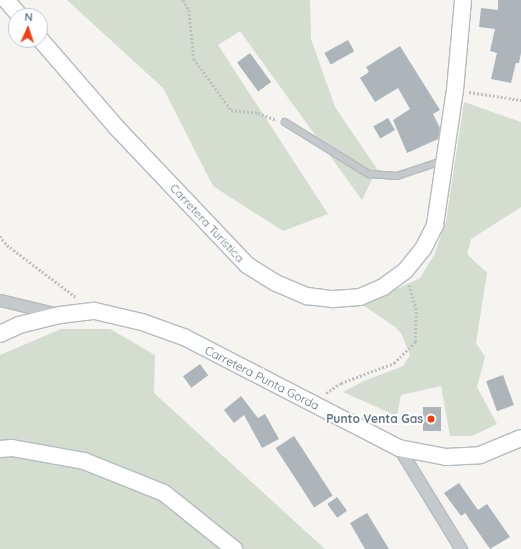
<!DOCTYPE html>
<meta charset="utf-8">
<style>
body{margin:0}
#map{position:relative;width:521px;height:549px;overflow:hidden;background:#f5f4f0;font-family:Quicksand,sans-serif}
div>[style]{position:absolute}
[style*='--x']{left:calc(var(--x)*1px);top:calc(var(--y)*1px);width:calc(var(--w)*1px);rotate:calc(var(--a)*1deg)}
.green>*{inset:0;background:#d5dcd0}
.building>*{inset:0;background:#adb5ba;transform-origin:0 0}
.path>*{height:2.5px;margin-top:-1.25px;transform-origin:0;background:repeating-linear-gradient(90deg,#bdbfc1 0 2px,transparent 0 4px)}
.roads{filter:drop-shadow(1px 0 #b5bbbf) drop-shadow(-1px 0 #b5bbbf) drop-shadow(0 1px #b5bbbf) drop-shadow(0 -1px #b5bbbf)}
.lane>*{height:5.5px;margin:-2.75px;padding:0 2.75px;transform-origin:2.75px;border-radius:2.75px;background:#c6c9cc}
.street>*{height:11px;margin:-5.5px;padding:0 5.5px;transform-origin:5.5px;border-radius:5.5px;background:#c6c9cc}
.secondary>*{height:16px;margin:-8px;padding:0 8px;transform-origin:8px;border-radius:8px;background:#fff}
.dots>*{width:11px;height:11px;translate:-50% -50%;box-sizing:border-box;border:2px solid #fff;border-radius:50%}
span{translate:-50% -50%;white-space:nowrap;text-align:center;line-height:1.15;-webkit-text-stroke:4px #fff;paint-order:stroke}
.street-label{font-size:12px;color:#617584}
.poi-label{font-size:12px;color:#617584;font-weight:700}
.right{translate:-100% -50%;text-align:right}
.north{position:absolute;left:8px;top:8px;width:40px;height:40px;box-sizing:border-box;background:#fff;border:1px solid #c0c8ce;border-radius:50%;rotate:3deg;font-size:11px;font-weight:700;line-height:16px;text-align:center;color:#617584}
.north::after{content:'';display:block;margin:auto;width:14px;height:18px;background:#f23d12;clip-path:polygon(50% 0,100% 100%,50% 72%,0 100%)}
</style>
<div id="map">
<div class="green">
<div style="clip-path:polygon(67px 0,310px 0,311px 39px,335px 107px,377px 169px,362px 200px,240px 31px,218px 45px,328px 214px,283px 231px,213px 186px,163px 88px)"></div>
<div style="clip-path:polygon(464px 102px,521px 122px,521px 207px,471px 239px,467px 254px,487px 273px,476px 343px,485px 357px,477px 387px,497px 424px,472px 436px,450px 436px,441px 386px,401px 395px,397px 416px,343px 392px,364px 381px,403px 366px,410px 355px,401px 333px,395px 327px,363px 305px,420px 278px,434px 255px,446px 221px)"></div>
<div style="clip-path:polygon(61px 329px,110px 329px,155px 355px,154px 393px,325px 549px,0 549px,0 355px)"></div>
</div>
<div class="building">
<div style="clip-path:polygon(498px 0,521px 0,521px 53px,519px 63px,516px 63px,511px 83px,491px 79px,497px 53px,490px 51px,495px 29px,479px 27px,481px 8px,498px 10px)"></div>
<div style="left:348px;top:40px;width:13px;height:27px;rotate:61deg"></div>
<div style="clip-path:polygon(400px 46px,440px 110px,433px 114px,440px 128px,438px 139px,407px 153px,393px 120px,410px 109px,398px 88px,375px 102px,360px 78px,369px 72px,366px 67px)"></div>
<div style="left:250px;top:53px;width:36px;height:16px;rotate:54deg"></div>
<div style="left:388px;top:118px;width:14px;height:17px;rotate:60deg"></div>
<div style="left:200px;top:364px;width:14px;height:21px;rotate:54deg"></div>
<div style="left:503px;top:375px;width:32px;height:18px;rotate:70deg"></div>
<div style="clip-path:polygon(241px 396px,258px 418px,265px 414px,279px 439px,262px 448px,244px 415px,234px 423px,224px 410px)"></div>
<div style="left:423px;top:407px;width:18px;height:24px"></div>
<div style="left:294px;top:436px;width:71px;height:22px;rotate:57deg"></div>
<div style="clip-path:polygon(459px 483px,478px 510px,487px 504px,510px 537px,490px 549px,465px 513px,461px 516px,444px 493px)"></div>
<div style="left:337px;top:497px;width:17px;height:12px;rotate:54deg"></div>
<div style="clip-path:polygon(367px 513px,389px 549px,365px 549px,350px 523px)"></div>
</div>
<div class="path">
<div style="--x:183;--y:0;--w:12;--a:59"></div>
<div style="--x:189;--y:10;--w:49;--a:84.2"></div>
<div style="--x:194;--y:59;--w:63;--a:54"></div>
<div style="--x:231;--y:110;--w:27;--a:6"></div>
<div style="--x:258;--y:113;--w:20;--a:20"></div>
<div style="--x:469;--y:92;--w:53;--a:8.7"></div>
<div style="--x:0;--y:236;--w:11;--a:52"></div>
<div style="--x:7;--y:245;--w:88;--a:37.1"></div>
<div style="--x:326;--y:393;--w:18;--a:-34"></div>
<div style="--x:341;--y:383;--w:57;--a:-20.7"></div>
<div style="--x:394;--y:363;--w:30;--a:-45"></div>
<div style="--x:415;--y:342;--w:32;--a:-88"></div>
<div style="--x:416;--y:310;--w:26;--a:-106"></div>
</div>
<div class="roads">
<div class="lane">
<div style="--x:285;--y:122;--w:99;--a:31.8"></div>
<div style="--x:369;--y:174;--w:28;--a:4"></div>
<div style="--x:397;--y:176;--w:47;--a:-18.4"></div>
</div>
<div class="street">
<div style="--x:0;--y:300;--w:60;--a:13.6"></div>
<div style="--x:399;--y:448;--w:119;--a:58.5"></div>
</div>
<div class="secondary">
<div style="--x:6;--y:0;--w:21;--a:49"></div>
<div style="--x:40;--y:39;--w:118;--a:49.1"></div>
<div style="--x:117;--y:128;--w:189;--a:46.5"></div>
<div style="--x:247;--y:265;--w:34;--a:32"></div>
<div style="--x:276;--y:283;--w:34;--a:23"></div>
<div style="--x:307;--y:296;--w:26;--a:7"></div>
<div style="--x:333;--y:299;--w:27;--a:-4"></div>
<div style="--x:360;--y:297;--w:25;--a:-23"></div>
<div style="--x:383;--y:287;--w:27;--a:-36"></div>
<div style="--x:405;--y:271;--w:28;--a:-51"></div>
<div style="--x:423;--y:249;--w:27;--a:-63"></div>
<div style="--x:435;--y:225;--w:136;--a:-81.6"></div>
<div style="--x:455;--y:90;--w:90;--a:-84.9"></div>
<div style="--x:0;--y:334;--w:21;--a:-25"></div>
<div style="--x:19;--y:325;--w:42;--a:-13.7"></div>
<div style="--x:60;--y:315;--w:35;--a:-7"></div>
<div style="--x:95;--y:311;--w:48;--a:13.2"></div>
<div style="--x:142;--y:322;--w:45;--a:19.7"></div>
<div style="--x:184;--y:337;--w:242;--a:27.3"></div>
<div style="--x:399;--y:448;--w:48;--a:10.8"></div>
<div style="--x:446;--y:457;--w:34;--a:-3"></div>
<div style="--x:480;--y:455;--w:44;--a:-22.5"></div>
<div style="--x:0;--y:449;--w:12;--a:-5"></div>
<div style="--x:12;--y:448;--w:73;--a:10.2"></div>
<div style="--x:84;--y:461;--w:86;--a:21.8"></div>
<div style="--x:164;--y:493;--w:90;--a:38.7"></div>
</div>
</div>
<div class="dots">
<div style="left:431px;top:419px;background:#f23d12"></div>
</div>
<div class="street-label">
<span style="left:207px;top:223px;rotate:47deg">Carretera Turística</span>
<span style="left:262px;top:378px;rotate:27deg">Carretera Punta Gorda</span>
</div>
<div class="poi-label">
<span class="right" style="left:423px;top:419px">Punto Venta Gas</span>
</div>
<div class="north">N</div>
</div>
